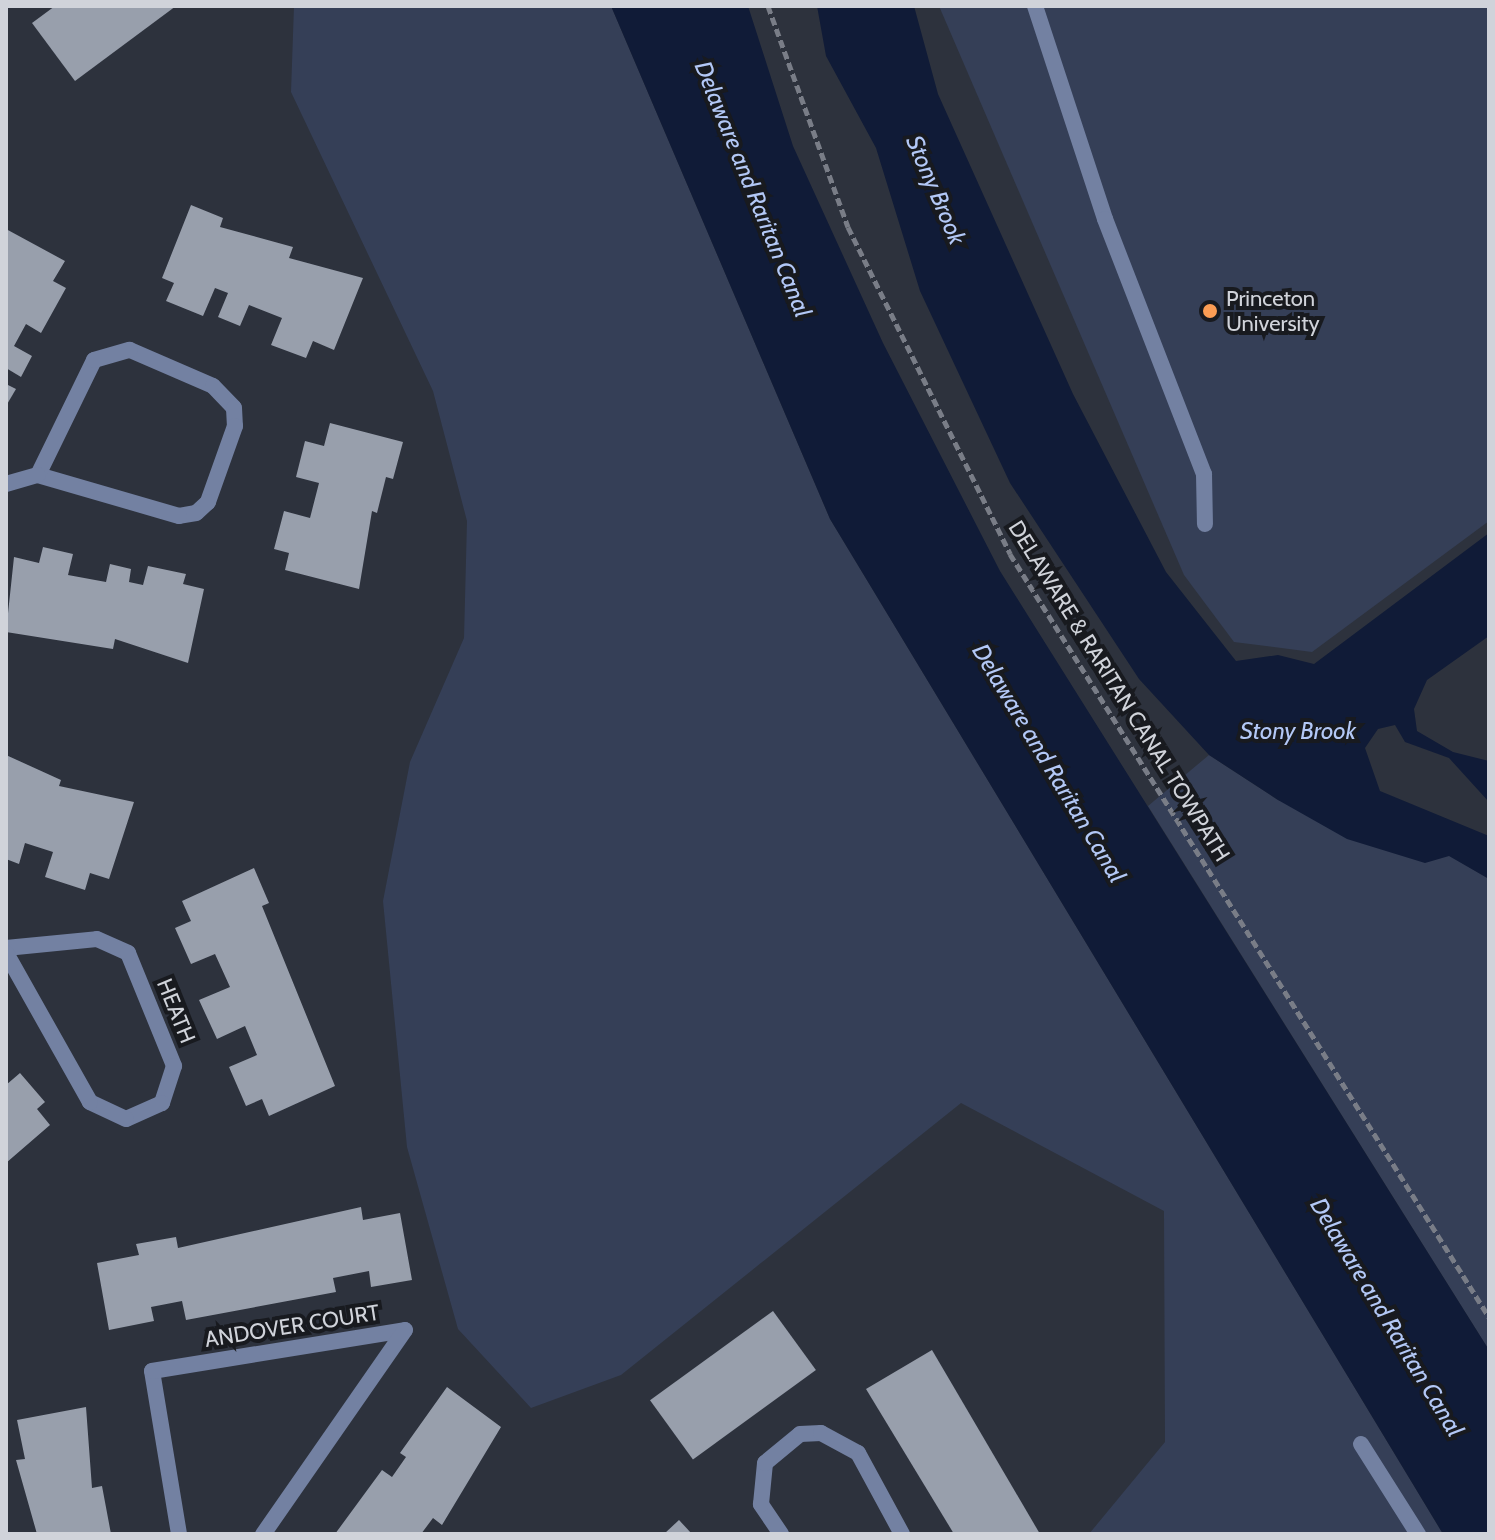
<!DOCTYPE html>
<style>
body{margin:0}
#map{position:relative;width:1495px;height:1540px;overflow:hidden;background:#2d323d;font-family:Cabin,sans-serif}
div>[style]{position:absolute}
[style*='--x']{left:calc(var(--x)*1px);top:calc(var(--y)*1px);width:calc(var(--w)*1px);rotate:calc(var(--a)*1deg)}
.green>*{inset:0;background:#353f57}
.water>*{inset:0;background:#101b37}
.building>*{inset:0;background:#989fac;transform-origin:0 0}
.path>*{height:5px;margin-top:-2.5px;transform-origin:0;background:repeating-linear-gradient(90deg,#797d87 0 8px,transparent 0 12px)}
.service>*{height:16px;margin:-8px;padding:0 8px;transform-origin:8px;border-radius:8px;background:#7381a2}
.minor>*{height:16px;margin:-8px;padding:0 8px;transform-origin:8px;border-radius:8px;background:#7381a2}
.dots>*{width:22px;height:22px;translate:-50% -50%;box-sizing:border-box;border:4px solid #181a1f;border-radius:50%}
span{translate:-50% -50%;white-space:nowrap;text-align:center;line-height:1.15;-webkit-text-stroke:8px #181a1f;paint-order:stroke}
.poi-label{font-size:22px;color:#d0d3da}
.left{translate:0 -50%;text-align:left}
.street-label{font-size:22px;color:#d0d3da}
.water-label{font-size:24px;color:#b3c8f6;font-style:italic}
.frame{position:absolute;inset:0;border:8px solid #d0d3da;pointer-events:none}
</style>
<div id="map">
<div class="green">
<div style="clip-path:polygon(294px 6px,611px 6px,830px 519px,1443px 1534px,1089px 1534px,1165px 1442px,1164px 1211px,961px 1103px,621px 1375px,531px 1408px,458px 1329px,407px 1147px,383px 901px,410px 762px,464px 638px,467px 521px,433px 391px,291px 92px)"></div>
<div style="clip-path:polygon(939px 6px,1489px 6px,1489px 521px,1312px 652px,1234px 642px,1184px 575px)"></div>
<div style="clip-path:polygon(1209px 755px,1278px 800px,1449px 855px,1489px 879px,1489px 1350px,1148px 806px)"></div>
</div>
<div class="water">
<div style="clip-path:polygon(611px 6px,748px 6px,793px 146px,883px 343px,1000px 571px,1489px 1350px,1489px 1534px,1443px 1534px,830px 519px)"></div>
<div style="clip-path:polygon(817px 6px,914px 6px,938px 94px,1073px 394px,1166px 572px,1236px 661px,1278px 655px,1314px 664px,1489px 533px,1489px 636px,1427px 680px,1414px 709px,1417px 731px,1453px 752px,1489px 761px,1489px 802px,1449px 758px,1405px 742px,1395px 725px,1378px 729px,1365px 748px,1380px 791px,1489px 836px,1489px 879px,1449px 856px,1425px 863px,1347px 839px,1278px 800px,1209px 755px,1139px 679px,1010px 483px,920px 291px,876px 148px,826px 56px)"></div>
</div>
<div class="building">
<div style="clip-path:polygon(55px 6px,176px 6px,75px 81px,32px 23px)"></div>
<div style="clip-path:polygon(191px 205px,223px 218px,220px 227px,293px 247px,289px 258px,363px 278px,334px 350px,313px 341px,306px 358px,271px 345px,282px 318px,249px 305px,240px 326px,218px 317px,228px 293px,215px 288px,203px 316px,166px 301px,174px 283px,162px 278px)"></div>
<div style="clip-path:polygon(6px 229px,65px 261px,53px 281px,66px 288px,41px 333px,26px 324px,14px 346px,32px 356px,21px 377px,6px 368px)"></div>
<div style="clip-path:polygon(6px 384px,16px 389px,6px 406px)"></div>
<div style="clip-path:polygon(330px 423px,403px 442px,393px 479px,386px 477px,377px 513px,372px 511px,359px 589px,285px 570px,289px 553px,274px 549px,284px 511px,310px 518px,319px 483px,296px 477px,305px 441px,324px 446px)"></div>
<div style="clip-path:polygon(43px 547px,73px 554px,68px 575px,106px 582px,110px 564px,131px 569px,129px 582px,143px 585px,148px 566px,186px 574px,183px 584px,204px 589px,188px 663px,115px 639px,113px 649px,6px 632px,14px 557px,39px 563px)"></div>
<div style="clip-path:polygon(6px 755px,61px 780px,59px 786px,134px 802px,109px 879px,90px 873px,85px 890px,45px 877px,53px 852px,25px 843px,19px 864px,6px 859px)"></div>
<div style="clip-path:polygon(254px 868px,269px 903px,262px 906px,335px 1086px,269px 1116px,262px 1099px,246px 1106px,229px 1067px,257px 1055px,245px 1026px,217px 1039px,199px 1000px,230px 987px,215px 954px,191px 964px,175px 928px,191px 921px,182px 901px)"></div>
<div style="clip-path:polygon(20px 1073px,45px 1102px,37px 1109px,50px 1125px,6px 1163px,6px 1085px)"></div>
<div style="clip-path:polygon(361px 1207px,363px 1220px,400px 1213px,412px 1280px,371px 1287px,369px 1271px,333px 1278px,336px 1292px,186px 1320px,182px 1301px,151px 1307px,154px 1321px,109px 1330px,97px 1263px,139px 1255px,136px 1244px,176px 1237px,178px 1248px)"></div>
<div style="left:773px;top:1311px;width:73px;height:152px;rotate:54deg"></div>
<div style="clip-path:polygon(932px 1350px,1040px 1534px,954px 1534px,866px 1389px)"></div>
<div style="clip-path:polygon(447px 1387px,501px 1427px,442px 1525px,433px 1518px,421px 1534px,335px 1534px,382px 1470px,392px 1477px,406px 1457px,400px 1453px)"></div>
<div style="clip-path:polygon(86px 1407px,92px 1488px,102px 1486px,111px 1534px,37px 1534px,16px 1460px,25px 1459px,17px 1420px)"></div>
<div style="clip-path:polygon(679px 1520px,692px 1534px,664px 1534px)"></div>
</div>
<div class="path">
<div style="--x:768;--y:6;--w:235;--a:70.1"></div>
<div style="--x:848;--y:227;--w:365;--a:63.6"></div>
<div style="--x:1010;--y:554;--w:901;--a:57.88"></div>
</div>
<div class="service">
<div style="--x:1035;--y:6;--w:224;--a:71.8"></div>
<div style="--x:1105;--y:219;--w:274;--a:68.8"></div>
<div style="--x:1204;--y:474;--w:50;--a:88.9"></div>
</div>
<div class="minor">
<div style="--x:130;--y:350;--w:90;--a:23.4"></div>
<div style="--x:213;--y:386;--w:30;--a:46"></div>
<div style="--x:234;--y:408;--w:18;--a:87"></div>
<div style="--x:235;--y:426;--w:81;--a:109.6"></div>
<div style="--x:208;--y:502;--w:16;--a:137"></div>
<div style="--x:196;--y:513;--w:17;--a:170"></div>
<div style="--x:179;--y:516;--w:147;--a:-163.8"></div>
<div style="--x:38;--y:475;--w:128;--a:-64"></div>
<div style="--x:94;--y:360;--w:37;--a:-16"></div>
<div style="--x:6;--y:484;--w:33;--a:-16"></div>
<div style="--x:6;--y:948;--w:91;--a:-5.6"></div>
<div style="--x:97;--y:939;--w:34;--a:24"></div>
<div style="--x:128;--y:953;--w:122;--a:67.8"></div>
<div style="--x:174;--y:1066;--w:39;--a:108"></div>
<div style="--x:162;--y:1103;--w:39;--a:156"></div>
<div style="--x:126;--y:1119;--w:40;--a:-155"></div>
<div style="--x:90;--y:1102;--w:171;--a:-119.4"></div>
<div style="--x:1361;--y:1444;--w:107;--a:57.7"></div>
<div style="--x:179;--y:1534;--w:165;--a:-99.4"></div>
<div style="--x:152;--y:1371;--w:256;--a:-9.2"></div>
<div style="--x:405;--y:1330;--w:249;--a:124.8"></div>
<div style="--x:781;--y:1534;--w:36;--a:-124"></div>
<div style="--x:761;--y:1504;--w:41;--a:-84.4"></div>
<div style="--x:765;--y:1463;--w:45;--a:-39.6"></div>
<div style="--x:800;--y:1434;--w:21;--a:-3"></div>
<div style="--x:821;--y:1433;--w:42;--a:28.4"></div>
<div style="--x:858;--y:1453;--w:92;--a:61.5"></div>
</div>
<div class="dots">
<div style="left:1210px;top:311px;background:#fc9d54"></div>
</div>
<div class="poi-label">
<span class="left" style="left:1226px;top:311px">Princeton<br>University</span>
</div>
<div class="street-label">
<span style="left:1119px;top:691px;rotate:58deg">DELAWARE &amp; RARITAN CANAL TOWPATH</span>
<span style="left:176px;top:1011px;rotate:68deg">HEATH</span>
<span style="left:292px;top:1326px;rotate:-9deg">ANDOVER COURT</span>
</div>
<div class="water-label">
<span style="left:753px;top:189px;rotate:68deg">Delaware and Raritan Canal</span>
<span style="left:936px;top:190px;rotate:67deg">Stony Brook</span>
<span style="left:1298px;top:731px">Stony Brook</span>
<span style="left:1049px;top:763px;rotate:59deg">Delaware and Raritan Canal</span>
<span style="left:1387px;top:1317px;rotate:59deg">Delaware and Raritan Canal</span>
</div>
<div class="frame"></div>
</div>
